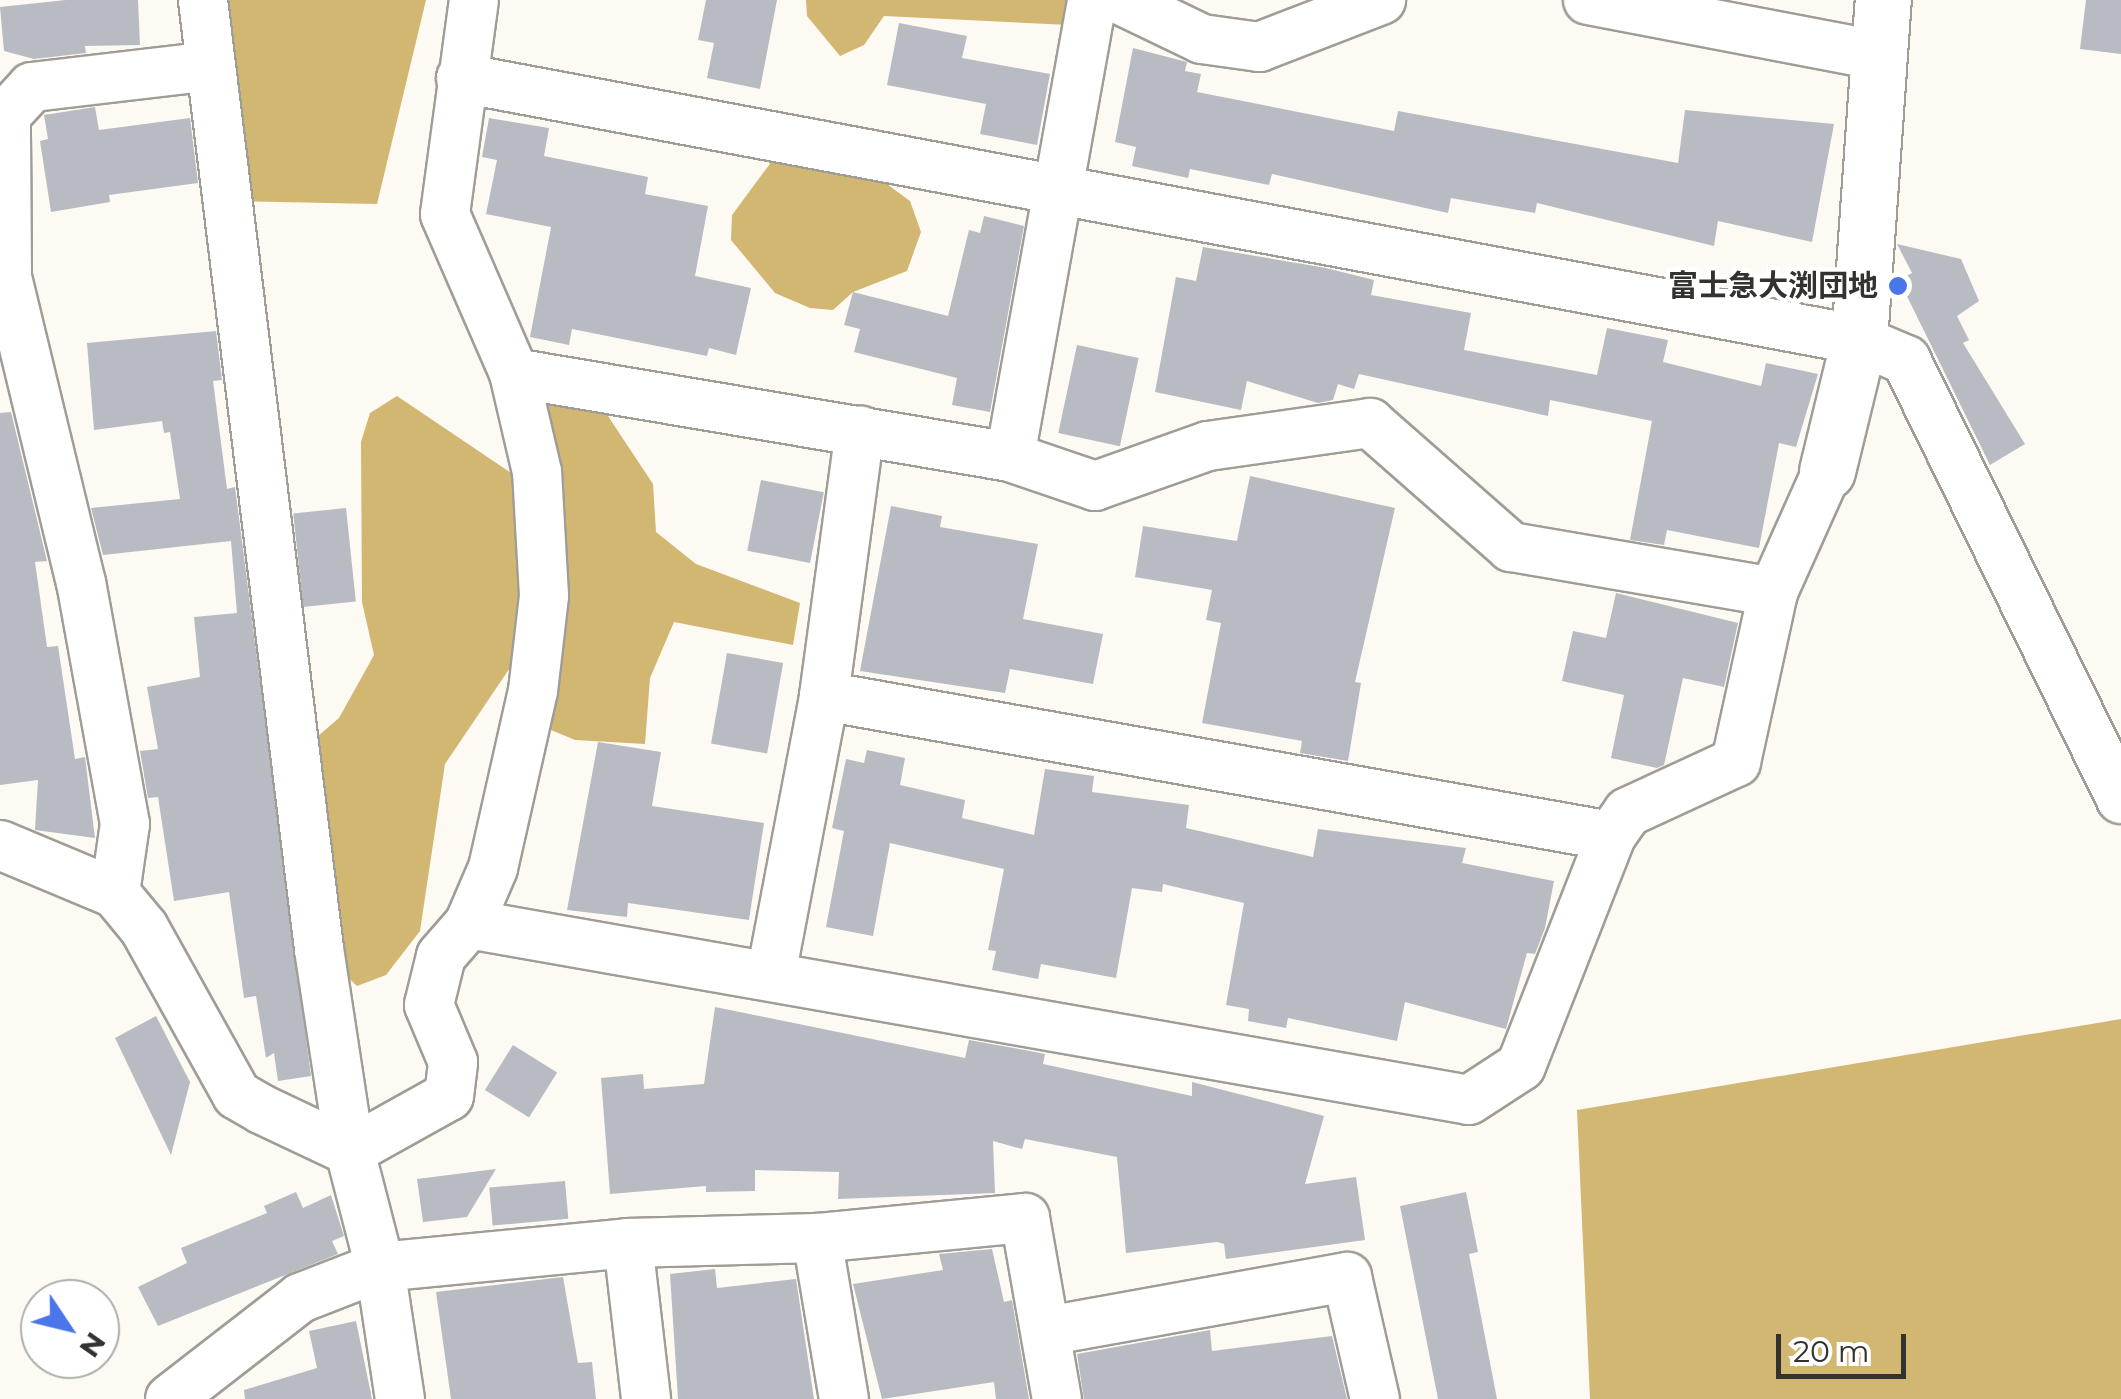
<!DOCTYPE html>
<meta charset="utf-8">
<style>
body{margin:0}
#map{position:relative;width:2121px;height:1399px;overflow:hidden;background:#fcfaf3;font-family:Montserrat,"Noto Sans JP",sans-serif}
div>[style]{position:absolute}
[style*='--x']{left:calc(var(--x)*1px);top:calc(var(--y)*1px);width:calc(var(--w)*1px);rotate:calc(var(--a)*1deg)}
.forest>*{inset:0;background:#d2b772}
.building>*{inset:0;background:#b8bbc1;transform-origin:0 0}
.roads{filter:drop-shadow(2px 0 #a09d97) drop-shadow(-2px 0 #a09d97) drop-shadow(0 2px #a09d97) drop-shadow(0 -2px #a09d97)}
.street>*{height:48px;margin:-24px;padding:0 24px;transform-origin:24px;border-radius:24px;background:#fff}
.secondary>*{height:55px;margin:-27.5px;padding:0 27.5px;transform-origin:27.5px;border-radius:27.5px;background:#fff}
.dots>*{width:28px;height:28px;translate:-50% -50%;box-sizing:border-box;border:5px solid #fff;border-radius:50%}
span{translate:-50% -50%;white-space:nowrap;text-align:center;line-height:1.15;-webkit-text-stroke:9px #fff;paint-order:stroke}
.poi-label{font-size:30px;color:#33322f;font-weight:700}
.right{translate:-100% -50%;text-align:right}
.north{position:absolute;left:20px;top:1279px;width:100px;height:100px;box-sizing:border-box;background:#fff;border:2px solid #adadac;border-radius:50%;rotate:125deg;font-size:28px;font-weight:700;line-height:40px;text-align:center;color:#33322f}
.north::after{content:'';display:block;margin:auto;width:35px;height:45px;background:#4976e9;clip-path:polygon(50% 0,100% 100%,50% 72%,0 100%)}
.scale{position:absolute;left:1776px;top:1334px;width:130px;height:45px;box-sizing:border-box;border:5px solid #33322f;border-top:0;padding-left:12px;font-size:30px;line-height:35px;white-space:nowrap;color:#33322f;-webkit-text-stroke:8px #fff;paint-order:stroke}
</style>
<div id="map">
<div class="forest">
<div style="clip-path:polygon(203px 0,426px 0,377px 204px,228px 201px)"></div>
<div style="clip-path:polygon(806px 0,1090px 0,1069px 25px,884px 16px,864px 45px,840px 56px,807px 16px)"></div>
<div style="clip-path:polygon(778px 153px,872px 173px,910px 201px,921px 232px,907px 271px,853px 292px,833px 310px,810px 308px,775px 293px,731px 240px,732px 215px)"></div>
<div style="clip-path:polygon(534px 376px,594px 395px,653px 484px,656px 532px,696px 564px,800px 603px,793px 645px,674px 622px,650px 678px,645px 744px,575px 740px,527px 720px,524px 647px,445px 764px,420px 931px,386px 975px,357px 986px,319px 949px,298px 753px,339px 718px,374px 655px,362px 602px,361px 442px,370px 413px,397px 396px,511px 473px,528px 526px)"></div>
<div style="clip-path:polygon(2121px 1019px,2121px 1399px,1590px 1399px,1577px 1110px)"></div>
</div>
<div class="building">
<div style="clip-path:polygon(66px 0,138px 0,140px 45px,85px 46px,86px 53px,34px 59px,4px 51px,0 7px)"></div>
<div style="clip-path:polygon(706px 0,777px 0,760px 89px,707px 78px,714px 43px,698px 40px)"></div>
<div style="clip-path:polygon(2086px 0,2121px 0,2121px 54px,2080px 49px)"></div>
<div style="clip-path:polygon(899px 23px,967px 36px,962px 58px,1050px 74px,1037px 145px,980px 134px,986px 104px,887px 85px)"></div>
<div style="clip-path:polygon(1133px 48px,1187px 62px,1185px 71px,1201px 74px,1197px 92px,1394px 131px,1398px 111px,1678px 163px,1685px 110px,1834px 124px,1812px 242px,1718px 221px,1714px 246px,1537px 203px,1535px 213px,1451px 198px,1448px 213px,1272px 174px,1269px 185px,1190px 169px,1188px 178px,1132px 166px,1136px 147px,1115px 142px)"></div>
<div style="clip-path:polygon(95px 107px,99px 130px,190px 118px,198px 183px,109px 195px,110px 202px,51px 212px,40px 141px,48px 139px,44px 115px)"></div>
<div style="clip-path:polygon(489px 118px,549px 128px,544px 156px,648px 177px,645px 194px,708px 206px,695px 276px,751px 288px,736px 355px,709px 348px,707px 356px,572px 329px,569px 345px,530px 337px,551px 227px,486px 214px,497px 160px,482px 157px)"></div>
<div style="clip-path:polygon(984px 216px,1024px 226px,990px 412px,952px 405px,957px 378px,854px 352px,860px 329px,844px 325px,853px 292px,948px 316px,969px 230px,980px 233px)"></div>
<div style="clip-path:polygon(1897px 244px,1961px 259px,1979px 301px,1957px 316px,1969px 340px,1963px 343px,2025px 444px,1990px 465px,1899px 280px,1912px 273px)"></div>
<div style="clip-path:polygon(1203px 247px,1326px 268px,1374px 280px,1371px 295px,1471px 313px,1464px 350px,1597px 375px,1607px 328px,1668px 340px,1663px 362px,1761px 386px,1766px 363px,1818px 374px,1796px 447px,1779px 443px,1759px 548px,1667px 530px,1664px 545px,1630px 540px,1652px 421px,1550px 400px,1548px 416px,1359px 374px,1354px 389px,1338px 384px,1333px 400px,1318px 403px,1247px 381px,1241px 410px,1155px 392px,1176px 277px,1196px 281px)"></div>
<div style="clip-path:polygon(216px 331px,222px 380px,213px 381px,227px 489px,235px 487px,311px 1076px,278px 1081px,274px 1053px,266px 1058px,256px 996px,244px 998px,229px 892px,174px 901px,158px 797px,148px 798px,140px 751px,158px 749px,147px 687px,200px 677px,194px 617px,237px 613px,231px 541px,103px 555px,91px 508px,180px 499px,170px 432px,164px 433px,162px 421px,94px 430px,87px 343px)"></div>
<div style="left:1077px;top:345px;width:63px;height:90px;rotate:12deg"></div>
<div style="clip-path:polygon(11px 412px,47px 561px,35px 562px,47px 647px,58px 646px,75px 759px,85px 757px,95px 838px,35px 830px,38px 780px,0 785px,0 413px)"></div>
<div style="clip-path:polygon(1250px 476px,1395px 508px,1355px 682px,1361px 683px,1348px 761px,1300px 753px,1302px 741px,1202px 723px,1221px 623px,1206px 620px,1212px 590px,1135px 577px,1143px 526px,1237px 541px)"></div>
<div style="left:761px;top:480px;width:64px;height:72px;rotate:11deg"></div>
<div style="clip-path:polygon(891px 506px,942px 516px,940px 527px,1038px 544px,1023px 619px,1103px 634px,1093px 684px,1010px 669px,1005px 693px,860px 671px)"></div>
<div style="left:346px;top:508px;width:94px;height:53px;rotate:84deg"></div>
<div style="clip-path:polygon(1616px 593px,1738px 623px,1724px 687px,1683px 678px,1664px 765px,1657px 768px,1611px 758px,1624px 695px,1562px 681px,1573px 631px,1606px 638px)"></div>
<div style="left:727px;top:653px;width:57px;height:92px;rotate:10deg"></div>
<div style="clip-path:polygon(598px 742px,661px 752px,652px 806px,764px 823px,749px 920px,628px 903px,627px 917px,567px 910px)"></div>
<div style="clip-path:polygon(867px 750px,905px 758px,900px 785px,965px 800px,962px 818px,1034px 835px,1045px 769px,1094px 776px,1092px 792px,1189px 805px,1186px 828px,1313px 857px,1318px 829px,1466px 848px,1462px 863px,1554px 881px,1545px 928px,1535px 954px,1527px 953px,1506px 1029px,1405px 1002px,1397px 1041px,1288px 1018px,1286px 1028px,1248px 1021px,1249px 1009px,1226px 1005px,1244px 903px,1163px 884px,1162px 892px,1132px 888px,1116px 978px,1041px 964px,1038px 979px,992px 970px,996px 951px,988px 950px,1004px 869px,890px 843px,873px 936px,826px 927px,844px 831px,832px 828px,846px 759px,864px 763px)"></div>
<div style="clip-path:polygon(715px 1007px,965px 1058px,969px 1040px,1025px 1050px,1045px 1054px,1043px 1064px,1192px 1096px,1192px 1082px,1324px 1116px,1305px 1184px,1356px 1177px,1365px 1240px,1226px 1259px,1224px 1244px,1217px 1242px,1126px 1253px,1117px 1157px,1025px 1139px,1022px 1149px,993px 1141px,995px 1193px,838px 1199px,839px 1172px,755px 1170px,755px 1191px,706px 1192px,706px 1186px,610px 1194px,601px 1078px,643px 1074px,644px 1089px,704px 1084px)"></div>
<div style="clip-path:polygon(156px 1016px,190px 1082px,171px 1155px,115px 1038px)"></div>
<div style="left:513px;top:1045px;width:52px;height:53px;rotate:32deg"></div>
<div style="clip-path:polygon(496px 1169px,467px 1217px,423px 1222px,417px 1179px)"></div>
<div style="left:565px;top:1181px;width:38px;height:76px;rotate:85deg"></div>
<div style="clip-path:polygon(296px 1192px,303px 1208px,331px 1195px,344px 1236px,332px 1241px,338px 1254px,158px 1326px,138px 1287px,187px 1263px,181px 1248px,267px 1213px,264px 1206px)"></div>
<div style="clip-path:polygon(1466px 1192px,1478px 1252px,1469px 1254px,1497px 1399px,1438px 1399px,1400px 1206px)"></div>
<div style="clip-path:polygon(992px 1249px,1004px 1302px,1012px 1300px,1029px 1399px,996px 1399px,994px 1382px,882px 1399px,853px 1284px,943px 1270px,939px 1254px)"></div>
<div style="clip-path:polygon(715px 1269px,717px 1288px,796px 1279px,814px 1399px,678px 1399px,670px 1274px)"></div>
<div style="clip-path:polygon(563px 1277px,578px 1363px,592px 1362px,596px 1399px,451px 1399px,436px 1292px)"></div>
<div style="clip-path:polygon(356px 1321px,372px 1399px,245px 1399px,244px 1390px,317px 1368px,309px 1331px)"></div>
<div style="clip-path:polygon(1210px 1330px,1212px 1351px,1332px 1336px,1347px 1399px,1084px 1399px,1077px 1354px)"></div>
</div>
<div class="roads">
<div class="street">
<div style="--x:203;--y:0;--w:956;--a:83.03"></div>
<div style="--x:319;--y:949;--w:204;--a:81.3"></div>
<div style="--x:350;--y:1151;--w:120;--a:75.5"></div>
<div style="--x:380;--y:1267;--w:134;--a:81.4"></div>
<div style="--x:1121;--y:0;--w:90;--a:25.7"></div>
<div style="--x:1202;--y:39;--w:58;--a:8"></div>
<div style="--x:1259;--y:47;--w:131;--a:-21.1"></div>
<div style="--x:1588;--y:0;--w:293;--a:10.8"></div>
<div style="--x:461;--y:78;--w:1422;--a:10.61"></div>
<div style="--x:1859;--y:340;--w:51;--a:23.1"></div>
<div style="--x:1906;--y:360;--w:489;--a:63.9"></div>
<div style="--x:514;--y:373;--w:503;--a:9.61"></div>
<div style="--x:1010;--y:457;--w:90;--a:18.8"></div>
<div style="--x:1095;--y:486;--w:120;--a:-19.5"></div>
<div style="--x:1208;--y:446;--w:164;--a:-8.1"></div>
<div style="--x:1370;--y:423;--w:188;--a:41.3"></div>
<div style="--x:1511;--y:547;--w:266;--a:9.7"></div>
<div style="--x:1010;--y:457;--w:464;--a:-79.8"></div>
<div style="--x:824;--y:696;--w:799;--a:10.09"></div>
<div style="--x:0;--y:845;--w:125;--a:22.7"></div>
<div style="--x:115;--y:893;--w:45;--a:50.4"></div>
<div style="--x:144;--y:928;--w:191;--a:60.9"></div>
<div style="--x:237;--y:1095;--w:28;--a:30"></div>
<div style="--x:261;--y:1109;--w:98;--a:25.3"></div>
<div style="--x:350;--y:1151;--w:113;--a:-29.1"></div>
<div style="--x:449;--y:1096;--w:34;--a:-83"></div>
<div style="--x:453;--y:1062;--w:62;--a:-112.8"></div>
<div style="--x:429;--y:1005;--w:50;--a:-76.2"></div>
<div style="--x:441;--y:956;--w:43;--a:-48.8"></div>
<div style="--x:469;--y:924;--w:61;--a:-66.8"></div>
<div style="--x:493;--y:868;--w:181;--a:-77.3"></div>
<div style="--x:533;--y:691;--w:96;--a:-83.4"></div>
<div style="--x:544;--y:596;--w:124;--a:-93.2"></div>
<div style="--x:537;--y:472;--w:102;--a:-103.1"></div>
<div style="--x:514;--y:373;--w:173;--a:-113.5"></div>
<div style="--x:445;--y:214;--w:216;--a:-82.3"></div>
<div style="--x:115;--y:893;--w:70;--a:-81.8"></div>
<div style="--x:125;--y:824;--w:245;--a:-100.3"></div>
<div style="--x:81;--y:583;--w:316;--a:-103.6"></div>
<div style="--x:7;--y:276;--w:161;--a:-90.4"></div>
<div style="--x:6;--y:115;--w:38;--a:-47"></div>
<div style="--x:32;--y:87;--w:179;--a:-6.7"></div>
<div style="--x:469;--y:924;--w:1015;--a:9.98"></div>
<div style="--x:1469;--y:1100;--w:62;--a:-33.2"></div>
<div style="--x:1521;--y:1066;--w:247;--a:-68.6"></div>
<div style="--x:1611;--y:836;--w:29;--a:-55"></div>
<div style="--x:1628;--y:812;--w:119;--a:-24.8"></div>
<div style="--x:1736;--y:762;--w:174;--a:-77.7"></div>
<div style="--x:1773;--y:592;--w:133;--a:-65.9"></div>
<div style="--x:771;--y:975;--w:284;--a:-79.2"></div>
<div style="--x:824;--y:696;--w:268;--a:-82.3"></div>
<div style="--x:817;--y:1238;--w:163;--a:80.5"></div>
<div style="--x:628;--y:1243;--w:157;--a:83.4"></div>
<div style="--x:1047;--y:1331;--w:305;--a:-10.2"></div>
<div style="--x:1347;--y:1277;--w:125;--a:77.1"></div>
<div style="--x:170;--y:1399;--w:165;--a:-37.8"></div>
<div style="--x:300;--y:1298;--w:86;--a:-21.2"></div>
<div style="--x:380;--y:1267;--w:249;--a:-5.5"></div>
<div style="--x:628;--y:1243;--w:189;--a:-1.5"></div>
<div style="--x:817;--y:1238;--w:209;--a:-5.5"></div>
<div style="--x:1025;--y:1218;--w:184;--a:80"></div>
</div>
<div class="secondary">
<div style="--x:1827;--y:471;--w:135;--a:-76.3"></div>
<div style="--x:1859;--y:340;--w:341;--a:-86"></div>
</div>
</div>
<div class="dots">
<div style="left:1898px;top:286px;background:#4976e9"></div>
</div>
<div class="poi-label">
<span class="right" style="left:1878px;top:286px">富士急大渕団地</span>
</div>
<div class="north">N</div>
<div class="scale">20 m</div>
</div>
